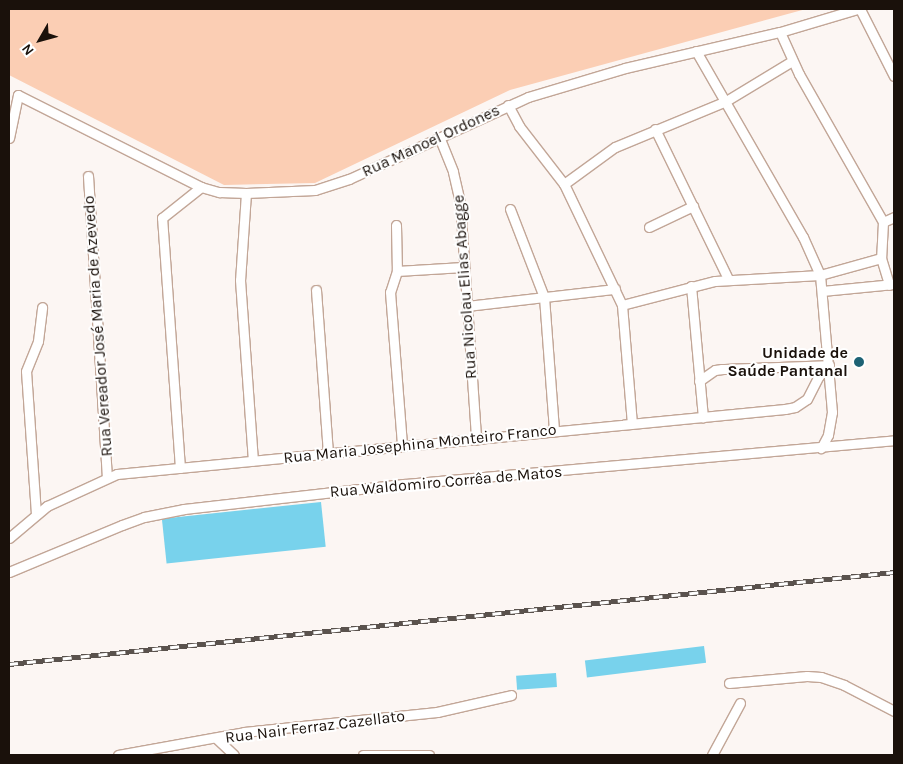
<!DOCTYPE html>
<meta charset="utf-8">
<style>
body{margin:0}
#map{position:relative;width:903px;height:764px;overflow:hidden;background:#fcf6f3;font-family:Karla,sans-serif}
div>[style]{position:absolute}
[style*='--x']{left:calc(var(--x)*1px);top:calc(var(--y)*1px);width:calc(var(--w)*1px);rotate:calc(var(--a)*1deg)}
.green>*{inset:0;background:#fbceb4}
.building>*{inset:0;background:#78d2ec;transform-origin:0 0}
.roads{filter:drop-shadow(1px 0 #c2a697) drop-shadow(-1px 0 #c2a697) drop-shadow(0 1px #c2a697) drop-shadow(0 -1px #c2a697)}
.street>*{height:9px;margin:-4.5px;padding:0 4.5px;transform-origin:4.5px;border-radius:4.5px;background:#fff}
.rail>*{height:5px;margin-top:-2.5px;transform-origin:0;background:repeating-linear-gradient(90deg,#fff 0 9px,#5a524d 0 18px);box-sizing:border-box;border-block:1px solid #5a524d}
.dots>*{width:14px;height:14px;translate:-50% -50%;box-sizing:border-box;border:2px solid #fff;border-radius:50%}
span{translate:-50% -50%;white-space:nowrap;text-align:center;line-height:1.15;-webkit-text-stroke:4px #fff;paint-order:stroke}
.street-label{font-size:16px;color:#1a110b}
.poi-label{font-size:16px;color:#1a110b;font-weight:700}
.right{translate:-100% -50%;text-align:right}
.frame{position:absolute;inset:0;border:10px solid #1a110b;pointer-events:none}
.north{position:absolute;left:15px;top:15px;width:50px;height:50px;-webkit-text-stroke:4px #fff;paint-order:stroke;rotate:232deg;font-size:14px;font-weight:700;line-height:20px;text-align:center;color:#1a110b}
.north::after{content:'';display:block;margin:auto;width:18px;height:22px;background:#1a110b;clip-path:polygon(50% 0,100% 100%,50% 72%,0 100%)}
</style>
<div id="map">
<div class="green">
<div style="clip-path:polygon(9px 9px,806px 9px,510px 90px,315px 183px,224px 185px,9px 75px)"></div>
</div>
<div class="building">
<div style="left:321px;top:502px;width:45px;height:160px;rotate:84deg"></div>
<div style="left:704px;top:646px;width:17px;height:120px;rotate:83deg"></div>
<div style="left:556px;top:673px;width:14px;height:40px;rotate:86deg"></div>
</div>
<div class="roads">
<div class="street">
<div style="--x:860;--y:9;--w:75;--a:63.1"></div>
<div style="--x:780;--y:32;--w:46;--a:65.7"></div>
<div style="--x:799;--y:74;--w:170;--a:60.4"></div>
<div style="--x:883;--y:222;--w:36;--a:93"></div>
<div style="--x:881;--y:258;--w:28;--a:73"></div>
<div style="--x:696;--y:51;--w:215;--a:60.1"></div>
<div style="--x:803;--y:237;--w:42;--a:65.9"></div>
<div style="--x:820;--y:275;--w:138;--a:85"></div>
<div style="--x:832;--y:412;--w:23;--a:100"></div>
<div style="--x:828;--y:435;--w:15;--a:118"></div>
<div style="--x:508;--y:105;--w:24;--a:62"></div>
<div style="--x:519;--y:126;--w:73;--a:52.2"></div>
<div style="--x:564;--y:184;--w:134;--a:64.4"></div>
<div style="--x:622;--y:305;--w:119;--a:85.2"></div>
<div style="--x:655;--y:129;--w:167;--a:64"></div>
<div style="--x:9;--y:138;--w:44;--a:-78.2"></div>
<div style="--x:18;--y:95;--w:205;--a:26.7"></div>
<div style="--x:201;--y:187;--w:19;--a:16"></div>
<div style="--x:219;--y:192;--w:27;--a:2"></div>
<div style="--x:246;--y:193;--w:69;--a:-2.5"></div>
<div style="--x:315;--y:190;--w:36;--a:-18"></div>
<div style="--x:349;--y:179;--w:197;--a:-24.6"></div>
<div style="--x:528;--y:97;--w:101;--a:-16.6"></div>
<div style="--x:625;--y:68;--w:159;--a:-13.1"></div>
<div style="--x:780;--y:32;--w:80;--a:-16.6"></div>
<div style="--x:440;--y:139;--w:35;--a:68"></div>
<div style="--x:453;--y:172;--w:31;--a:77"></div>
<div style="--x:460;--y:202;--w:238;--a:86.1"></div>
<div style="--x:88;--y:176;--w:302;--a:86.4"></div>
<div style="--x:564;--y:184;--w:63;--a:-36"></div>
<div style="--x:615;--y:147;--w:120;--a:-22.5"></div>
<div style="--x:726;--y:101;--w:77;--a:-31.2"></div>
<div style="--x:246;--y:193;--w:87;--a:93.9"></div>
<div style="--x:240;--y:280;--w:181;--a:85.9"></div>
<div style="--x:510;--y:209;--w:94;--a:68.9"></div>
<div style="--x:544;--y:297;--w:134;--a:85.7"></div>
<div style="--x:883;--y:222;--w:12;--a:-24"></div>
<div style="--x:396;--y:225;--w:46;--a:88.8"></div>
<div style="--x:397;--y:271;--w:22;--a:108"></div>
<div style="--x:390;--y:292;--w:154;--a:85.5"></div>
<div style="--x:649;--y:227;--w:49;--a:-25.5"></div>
<div style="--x:397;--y:271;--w:66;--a:-3.5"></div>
<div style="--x:691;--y:286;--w:132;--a:84.8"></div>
<div style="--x:316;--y:290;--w:163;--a:85.8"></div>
<div style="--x:822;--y:291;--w:72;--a:-5.6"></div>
<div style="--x:622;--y:305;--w:96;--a:-14.5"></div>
<div style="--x:715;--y:281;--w:105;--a:-3.3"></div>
<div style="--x:820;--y:275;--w:63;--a:-15.6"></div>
<div style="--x:467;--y:306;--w:149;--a:-6.6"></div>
<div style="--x:699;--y:381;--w:19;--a:-35"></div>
<div style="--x:715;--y:370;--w:7;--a:-8"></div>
<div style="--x:722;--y:369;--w:107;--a:-2.1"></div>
<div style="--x:180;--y:468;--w:251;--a:-94.1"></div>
<div style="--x:162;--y:218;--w:50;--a:-38.5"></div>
<div style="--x:36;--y:514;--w:143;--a:-94"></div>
<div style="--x:26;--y:371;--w:32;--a:-68"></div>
<div style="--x:38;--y:341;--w:34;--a:-83"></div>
<div style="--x:9;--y:538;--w:50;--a:-40.1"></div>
<div style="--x:47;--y:506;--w:77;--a:-24.6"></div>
<div style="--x:117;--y:474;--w:671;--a:-5.56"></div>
<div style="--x:785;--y:409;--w:10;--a:-11"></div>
<div style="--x:795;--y:407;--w:14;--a:-34"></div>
<div style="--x:807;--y:399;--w:25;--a:-63"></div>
<div style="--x:818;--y:377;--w:16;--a:-47"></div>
<div style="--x:9;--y:572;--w:122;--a:-22.6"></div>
<div style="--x:122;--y:525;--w:23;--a:-20"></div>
<div style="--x:144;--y:517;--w:41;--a:-11.3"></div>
<div style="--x:184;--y:509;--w:221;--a:-6.5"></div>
<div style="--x:404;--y:484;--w:492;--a:-5.1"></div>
<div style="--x:729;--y:683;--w:78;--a:-5.1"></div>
<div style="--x:807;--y:676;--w:14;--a:4"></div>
<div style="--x:821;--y:677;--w:24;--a:19"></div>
<div style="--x:844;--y:685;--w:56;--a:27.5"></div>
<div style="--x:217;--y:739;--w:23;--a:43"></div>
<div style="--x:118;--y:755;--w:128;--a:-10.3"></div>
<div style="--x:244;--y:732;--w:194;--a:-5.9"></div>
<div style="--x:437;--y:712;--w:76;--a:-12.9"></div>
<div style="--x:363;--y:755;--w:66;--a:0"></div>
<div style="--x:712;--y:755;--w:59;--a:-61.7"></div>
</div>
</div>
<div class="rail">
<div style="--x:9;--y:664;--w:890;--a:-5.93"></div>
</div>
<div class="dots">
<div style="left:859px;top:362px;background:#1d6274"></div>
</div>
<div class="street-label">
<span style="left:431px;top:141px;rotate:-25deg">Rua Manoel Ordones</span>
<span style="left:465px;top:287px;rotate:-94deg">Rua Nicolau Elias Abagge</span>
<span style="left:98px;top:326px;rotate:-94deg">Rua Vereador José Maria de Azevedo</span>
<span style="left:420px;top:444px;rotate:-6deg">Rua Maria Josephina Monteiro Franco</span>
<span style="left:446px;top:482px;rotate:-5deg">Rua Waldomiro Corrêa de Matos</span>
<span style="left:315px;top:727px;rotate:-7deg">Rua Nair Ferraz Cazellato</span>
</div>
<div class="poi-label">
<span class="right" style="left:848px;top:362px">Unidade de<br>Saúde Pantanal</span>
</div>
<div class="frame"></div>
<div class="north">N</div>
</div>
